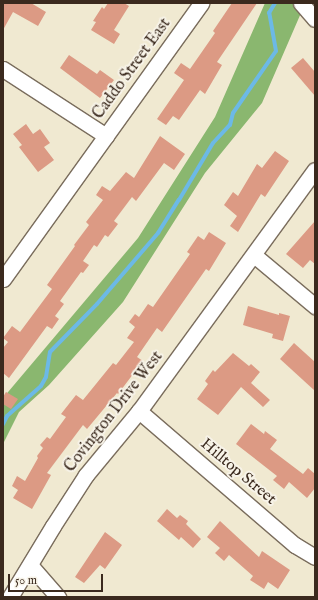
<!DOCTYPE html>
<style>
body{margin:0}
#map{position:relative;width:318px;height:600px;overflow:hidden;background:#f0e9d1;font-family:"IM FELL English",serif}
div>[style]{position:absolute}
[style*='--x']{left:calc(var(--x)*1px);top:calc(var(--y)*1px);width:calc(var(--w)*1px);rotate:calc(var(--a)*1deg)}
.forest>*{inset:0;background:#8ab76f}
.stream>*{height:4px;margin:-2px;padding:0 2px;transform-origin:2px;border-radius:2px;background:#6cb9e6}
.building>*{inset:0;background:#dc9a84}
.roads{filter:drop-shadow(1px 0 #7a6d5d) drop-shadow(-1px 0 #7a6d5d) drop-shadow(0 1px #7a6d5d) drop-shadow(0 -1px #7a6d5d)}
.minor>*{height:15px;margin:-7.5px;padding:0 7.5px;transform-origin:7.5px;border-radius:7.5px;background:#fff}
span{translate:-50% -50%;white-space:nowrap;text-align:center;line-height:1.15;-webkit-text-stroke:4px #f7f3e8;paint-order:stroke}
.street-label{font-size:16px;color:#3b2a1e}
.frame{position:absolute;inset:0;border:4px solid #3b2a1e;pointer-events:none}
.scale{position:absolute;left:8px;top:574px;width:95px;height:18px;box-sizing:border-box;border:2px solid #3b2a1e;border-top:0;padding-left:5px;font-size:12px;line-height:14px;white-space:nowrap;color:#3b2a1e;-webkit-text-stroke:3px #f7f3e8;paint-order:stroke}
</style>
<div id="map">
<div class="forest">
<div style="clip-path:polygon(265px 3px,292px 3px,301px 13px,262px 103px,205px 173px,123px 302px,49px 385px,19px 412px,3px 444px,3px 398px,138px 238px,215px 117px)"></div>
</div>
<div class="stream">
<div style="--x:3;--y:424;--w:9;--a:-63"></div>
<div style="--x:7;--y:416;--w:45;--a:-41.4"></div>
<div style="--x:41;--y:386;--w:10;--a:-61"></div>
<div style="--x:46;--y:377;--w:25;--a:-81"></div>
<div style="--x:50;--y:352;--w:67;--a:-45.6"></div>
<div style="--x:97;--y:304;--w:94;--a:-49.3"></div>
<div style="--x:158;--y:233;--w:39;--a:-58"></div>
<div style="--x:179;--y:200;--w:66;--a:-59.2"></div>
<div style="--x:213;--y:143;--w:25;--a:-47"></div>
<div style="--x:230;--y:125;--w:12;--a:-76"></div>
<div style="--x:233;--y:113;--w:75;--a:-55.3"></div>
<div style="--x:276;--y:51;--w:39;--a:-100"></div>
<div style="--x:269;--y:13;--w:12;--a:-59"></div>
</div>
<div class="building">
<div style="clip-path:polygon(3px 3px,31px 3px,46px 12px,38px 26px,13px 12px,3px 30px)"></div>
<div style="clip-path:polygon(108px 3px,124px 3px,129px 6px,114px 30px,120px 34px,114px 44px,91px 30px,96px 22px,93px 21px,102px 7px,104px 9px)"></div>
<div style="clip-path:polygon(232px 3px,257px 3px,217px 62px,222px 65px,205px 94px,200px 90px,179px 120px,173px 116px,166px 125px,157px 119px,184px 80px,174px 73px,181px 63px,190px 69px,215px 33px,213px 31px)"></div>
<div style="clip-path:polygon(69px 55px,97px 74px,100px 70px,114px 80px,100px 98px,60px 68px)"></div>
<div style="clip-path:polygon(303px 58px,315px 72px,315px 96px,291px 68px)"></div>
<div style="clip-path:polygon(26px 124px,33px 134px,40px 129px,50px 143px,44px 147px,54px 160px,38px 172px,19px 147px,22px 145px,13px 134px)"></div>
<div style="clip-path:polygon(160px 136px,185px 154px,174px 170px,164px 163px,136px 201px,132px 197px,114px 221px,118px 224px,108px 237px,105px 235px,97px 247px,94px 245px,83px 261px,89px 265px,83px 273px,81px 272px,60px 301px,64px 304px,55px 316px,59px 319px,52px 329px,47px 326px,9px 378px,3px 373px,3px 348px,8px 342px,3px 338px,12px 326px,20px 332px,52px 289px,47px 285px,75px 246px,74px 245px,89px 225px,86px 222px,103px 200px,96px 195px,102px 186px,110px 191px,126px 172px,134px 178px)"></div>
<div style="clip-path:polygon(275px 151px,289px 161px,265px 197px,261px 194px,238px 232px,230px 226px,237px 216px,224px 205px,233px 192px,238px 196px,257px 164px,262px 168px)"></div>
<div style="clip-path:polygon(315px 221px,315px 264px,310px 260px,303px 268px,286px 254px)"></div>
<div style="clip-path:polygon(209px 232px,226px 243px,209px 271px,206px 269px,162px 332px,157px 328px,137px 357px,143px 361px,118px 394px,117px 393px,87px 429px,83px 425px,47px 473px,51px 475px,32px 509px,13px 498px,18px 490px,12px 486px,17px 476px,25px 481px,38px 458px,37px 456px,43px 448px,40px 445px,47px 437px,50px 439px,66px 417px,61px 414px,76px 395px,83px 400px,113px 363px,116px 365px,134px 342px,127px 338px,135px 327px,129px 322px,135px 314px,139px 317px,148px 304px,153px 307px,190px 254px,187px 252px,198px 236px,204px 240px)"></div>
<div style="clip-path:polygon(248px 306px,279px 315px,279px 313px,290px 316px,283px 341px,272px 338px,273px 334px,243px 325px)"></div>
<div style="clip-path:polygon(294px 343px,315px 362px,315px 391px,280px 359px)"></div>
<div style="clip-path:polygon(233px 353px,249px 366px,251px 364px,260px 372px,251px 383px,270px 400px,263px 407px,241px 387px,218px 415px,197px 399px,208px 384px,205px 381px,213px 370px,215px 372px)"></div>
<div style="clip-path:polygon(6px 392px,18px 399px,11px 409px,3px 404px,3px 397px)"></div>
<div style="clip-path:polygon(251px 424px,264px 434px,265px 431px,277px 440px,270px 449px,303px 474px,308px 468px,315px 474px,315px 488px,307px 498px,289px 482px,284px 489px,273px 480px,277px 476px,236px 444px)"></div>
<div style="clip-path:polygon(167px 509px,177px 518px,180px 515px,188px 521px,186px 524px,201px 539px,193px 548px,181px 537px,179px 540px,157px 521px)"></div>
<div style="clip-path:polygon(220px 521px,259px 557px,262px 551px,290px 570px,278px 589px,268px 582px,264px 589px,250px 580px,253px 576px,229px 555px,224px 561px,215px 553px,220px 548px,207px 537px)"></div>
<div style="clip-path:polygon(105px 532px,122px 545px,105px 569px,100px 565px,84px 583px,75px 577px)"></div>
</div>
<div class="roads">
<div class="minor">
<div style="--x:301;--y:3;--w:21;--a:49"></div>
<div style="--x:3;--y:69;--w:123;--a:33"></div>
<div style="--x:254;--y:255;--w:80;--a:39.9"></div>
<div style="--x:3;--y:279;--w:340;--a:-54.3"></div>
<div style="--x:139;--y:411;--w:206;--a:40.7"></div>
<div style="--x:295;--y:545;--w:23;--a:31"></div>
<div style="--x:30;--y:565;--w:43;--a:48.8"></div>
<div style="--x:10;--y:597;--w:83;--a:-58.8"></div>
<div style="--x:53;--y:526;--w:61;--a:-57.1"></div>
<div style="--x:86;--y:475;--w:83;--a:-50.4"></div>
<div style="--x:139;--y:411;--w:298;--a:-53.9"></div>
</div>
</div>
<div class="street-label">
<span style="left:132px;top:69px;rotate:-54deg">Caddo Street East</span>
<span style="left:114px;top:412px;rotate:-52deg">Covington Drive West</span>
<span style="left:238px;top:472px;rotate:40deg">Hilltop Street</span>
</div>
<div class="frame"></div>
<div class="scale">50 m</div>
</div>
